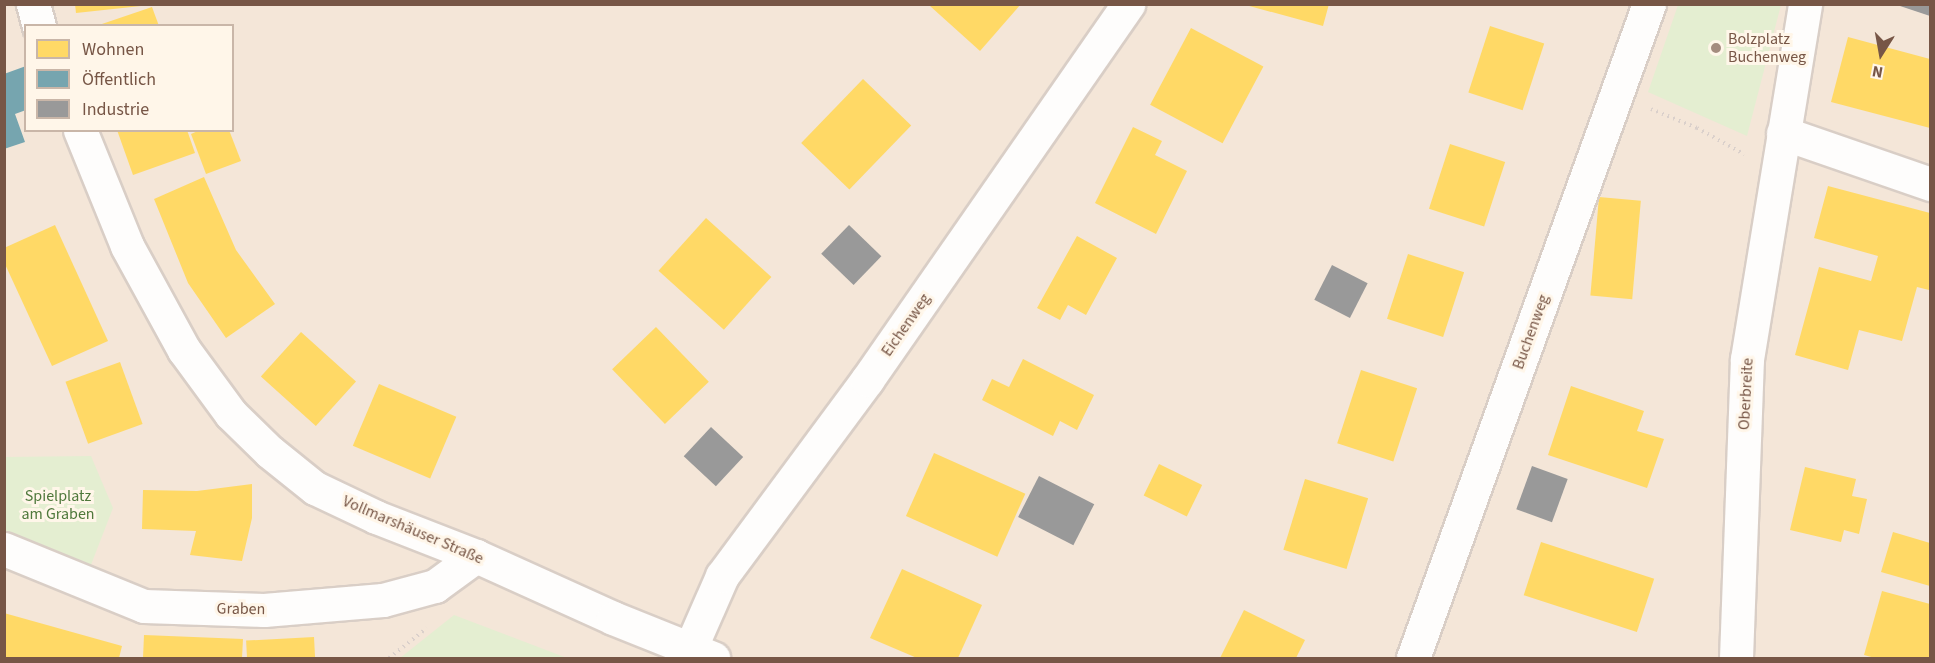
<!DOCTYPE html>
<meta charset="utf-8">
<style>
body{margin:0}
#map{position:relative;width:1935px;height:663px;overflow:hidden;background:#f8f1e8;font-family:"Source Sans 3",sans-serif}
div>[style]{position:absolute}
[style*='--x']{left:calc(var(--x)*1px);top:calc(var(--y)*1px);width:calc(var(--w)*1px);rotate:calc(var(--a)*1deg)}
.residential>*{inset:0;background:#f4e6d8}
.green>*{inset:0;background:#e4eed1}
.homes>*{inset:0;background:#ffd966;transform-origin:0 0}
.public>*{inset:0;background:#76a5af}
.industry>*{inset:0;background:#999;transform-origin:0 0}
.path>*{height:4px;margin-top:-2px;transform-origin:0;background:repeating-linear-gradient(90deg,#dad0cb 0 1.5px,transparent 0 6px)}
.roads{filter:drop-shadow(2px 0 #d9cec6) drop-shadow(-2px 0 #d9cec6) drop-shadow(0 2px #d9cec6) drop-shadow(0 -2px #d9cec6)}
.minor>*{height:33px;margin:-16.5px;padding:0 16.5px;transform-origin:16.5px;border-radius:16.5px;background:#fefdfc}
.secondary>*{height:33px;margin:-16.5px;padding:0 16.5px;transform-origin:16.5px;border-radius:16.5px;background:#fefdfc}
.dots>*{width:16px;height:16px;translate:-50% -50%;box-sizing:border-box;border:3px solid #fff6e9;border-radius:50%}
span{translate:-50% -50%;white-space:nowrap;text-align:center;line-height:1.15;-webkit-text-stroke:6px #fff6e9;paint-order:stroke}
.poi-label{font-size:16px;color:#775646}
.left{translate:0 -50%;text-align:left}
.street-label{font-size:16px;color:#775646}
.park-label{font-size:16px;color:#4f783b}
.frame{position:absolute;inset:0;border:6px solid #775646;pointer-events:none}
.legend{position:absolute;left:24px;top:24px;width:210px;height:108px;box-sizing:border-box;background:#fff6e9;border:2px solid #c9b6a8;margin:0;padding:8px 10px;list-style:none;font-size:18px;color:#775646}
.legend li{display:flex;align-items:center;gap:12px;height:30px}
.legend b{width:30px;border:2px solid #c9b6a8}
.north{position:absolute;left:1851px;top:24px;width:60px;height:60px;-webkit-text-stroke:4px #fff6e9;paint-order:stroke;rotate:191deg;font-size:16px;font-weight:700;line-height:24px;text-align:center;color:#775646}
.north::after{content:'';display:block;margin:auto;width:21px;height:27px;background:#775646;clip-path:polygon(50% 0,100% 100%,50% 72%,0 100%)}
</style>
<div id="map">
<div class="residential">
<div style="clip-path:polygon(evenodd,5px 5px,1930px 5px,1930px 658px,5px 658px,5px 5px,26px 26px,232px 26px,232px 130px,26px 130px,26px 26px)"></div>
</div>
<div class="green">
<div style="clip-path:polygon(1678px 5px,1781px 5px,1747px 136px,1648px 92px)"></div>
<div style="clip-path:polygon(91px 456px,113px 508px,89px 570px,5px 538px,4px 457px)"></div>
<div style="clip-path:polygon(454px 615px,567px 658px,400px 658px)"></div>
</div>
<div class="homes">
<div style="clip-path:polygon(75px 4px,141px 4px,141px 6px,76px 13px)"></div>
<div style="clip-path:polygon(931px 4px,1021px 4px,980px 51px,930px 6px)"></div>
<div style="clip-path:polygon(1242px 4px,1329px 4px,1323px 26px)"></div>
<div style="clip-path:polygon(152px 7px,159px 26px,99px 26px,99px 25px)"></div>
<div style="left:1490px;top:26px;width:57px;height:70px;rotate:18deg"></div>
<div style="left:1191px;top:28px;width:82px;height:87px;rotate:28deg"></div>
<div style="clip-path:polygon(1848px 37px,1930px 59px,1930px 128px,1831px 102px)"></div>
<div style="left:863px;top:79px;width:67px;height:89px;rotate:44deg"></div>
<div style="clip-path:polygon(1133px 127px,1162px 141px,1155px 155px,1187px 171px,1156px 234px,1095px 203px)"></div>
<div style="clip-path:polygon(117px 130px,187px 130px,195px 153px,133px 175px)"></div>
<div style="clip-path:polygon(200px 130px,229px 130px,241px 161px,206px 174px,191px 134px)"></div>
<div style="left:1450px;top:144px;width:58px;height:68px;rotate:18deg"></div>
<div style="clip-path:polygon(204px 177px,236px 250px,275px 304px,226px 338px,188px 283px,154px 199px)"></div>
<div style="clip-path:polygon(1828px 186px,1930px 213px,1930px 286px,1929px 290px,1917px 287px,1902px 341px,1859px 330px,1848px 370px,1795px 355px,1819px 267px,1871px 281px,1878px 256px,1814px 238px)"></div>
<div style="left:1599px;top:197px;width:42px;height:99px;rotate:5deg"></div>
<div style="left:706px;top:218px;width:88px;height:71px;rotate:42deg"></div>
<div style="clip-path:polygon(55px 225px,108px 341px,52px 366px,4px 262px,4px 248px)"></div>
<div style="clip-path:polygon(1077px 236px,1117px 258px,1086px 315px,1068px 305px,1060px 320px,1037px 308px)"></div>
<div style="left:1408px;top:254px;width:59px;height:68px;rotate:18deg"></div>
<div style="left:656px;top:327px;width:76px;height:61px;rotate:46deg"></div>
<div style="left:301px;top:332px;width:74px;height:60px;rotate:42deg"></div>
<div style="clip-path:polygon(1023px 359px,1094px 395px,1077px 430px,1060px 421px,1053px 436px,982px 400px,992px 379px,1009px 387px)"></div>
<div style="left:120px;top:362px;width:66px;height:58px;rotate:70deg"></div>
<div style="left:1361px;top:370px;width:59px;height:77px;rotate:18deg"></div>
<div style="left:379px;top:384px;width:84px;height:67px;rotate:23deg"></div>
<div style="clip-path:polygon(1571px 386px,1644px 411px,1637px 431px,1664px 439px,1647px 488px,1548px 455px)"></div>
<div style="left:934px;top:453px;width:100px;height:69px;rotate:24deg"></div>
<div style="left:1159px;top:464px;width:48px;height:35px;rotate:26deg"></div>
<div style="clip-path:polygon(1805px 467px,1856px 479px,1852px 496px,1867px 499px,1859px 534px,1844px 530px,1841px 542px,1790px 530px)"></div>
<div style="left:1305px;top:479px;width:66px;height:74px;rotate:17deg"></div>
<div style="clip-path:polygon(252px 484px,252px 518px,242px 561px,190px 555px,196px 531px,142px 529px,143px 490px,197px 491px)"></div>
<div style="clip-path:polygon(1893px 532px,1930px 543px,1930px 586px,1881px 572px)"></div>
<div style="left:1541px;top:542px;width:119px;height:56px;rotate:18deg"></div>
<div style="clip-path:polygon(902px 569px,982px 605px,958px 658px,917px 658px,870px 638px)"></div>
<div style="clip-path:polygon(1882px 591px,1930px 604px,1930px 658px,1875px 658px,1864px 655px)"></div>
<div style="clip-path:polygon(1244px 610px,1305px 640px,1296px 658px,1220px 658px)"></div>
<div style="clip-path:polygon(4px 613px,122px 646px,119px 658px,4px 658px)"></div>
<div style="clip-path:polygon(144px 635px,243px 639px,242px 658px,143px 658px)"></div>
<div style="left:314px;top:637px;width:21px;height:68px;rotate:87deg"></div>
</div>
<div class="public">
<div style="clip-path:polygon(26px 66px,26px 110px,15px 114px,25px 142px,4px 149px,4px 74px)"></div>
</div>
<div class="industry">
<div style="clip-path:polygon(1897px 4px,1930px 4px,1930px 16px,1897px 5px)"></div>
<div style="left:849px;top:225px;width:45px;height:40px;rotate:44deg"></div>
<div style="left:1332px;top:265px;width:40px;height:39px;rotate:27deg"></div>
<div style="left:711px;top:427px;width:44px;height:40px;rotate:43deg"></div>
<div style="left:1532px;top:466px;width:38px;height:46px;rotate:20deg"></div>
<div style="left:1039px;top:476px;width:62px;height:46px;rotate:27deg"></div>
</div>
<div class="path">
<div style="--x:1651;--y:109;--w:50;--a:22.4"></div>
<div style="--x:1697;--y:128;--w:54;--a:29"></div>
<div style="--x:389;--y:658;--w:48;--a:-38.3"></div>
</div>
<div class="roads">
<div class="minor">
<div style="--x:1783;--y:133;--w:156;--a:19.1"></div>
<div style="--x:4;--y:549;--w:151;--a:22.2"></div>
<div style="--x:144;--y:606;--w:120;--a:1.9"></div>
<div style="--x:264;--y:610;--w:119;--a:-4.8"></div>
<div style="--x:383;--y:600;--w:54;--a:-15.1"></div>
<div style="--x:435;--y:586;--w:51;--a:-36.2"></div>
<div style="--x:690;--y:649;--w:80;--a:-66.3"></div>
<div style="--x:722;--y:576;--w:244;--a:-53.5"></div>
<div style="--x:867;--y:380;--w:458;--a:-55.2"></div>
<div style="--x:1413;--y:658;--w:695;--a:-70.16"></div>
<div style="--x:1736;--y:658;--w:299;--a:-87.9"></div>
<div style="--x:1747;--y:359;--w:360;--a:-80.7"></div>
</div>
<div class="secondary">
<div style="--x:33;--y:4;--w:23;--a:75"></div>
<div style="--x:80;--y:130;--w:125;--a:67.9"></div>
<div style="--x:127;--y:246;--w:119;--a:61.3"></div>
<div style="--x:184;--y:350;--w:79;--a:53.7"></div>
<div style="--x:231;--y:414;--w:54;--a:44.3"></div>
<div style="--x:270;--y:452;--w:58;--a:38.7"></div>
<div style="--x:315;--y:488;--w:68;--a:25.4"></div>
<div style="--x:376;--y:517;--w:107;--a:21.3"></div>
<div style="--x:476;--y:556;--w:150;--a:24.3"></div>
<div style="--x:613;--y:618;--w:108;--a:21.8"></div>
</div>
</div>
<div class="dots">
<div style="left:1716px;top:48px;background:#a48c7f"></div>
</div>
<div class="poi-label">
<span class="left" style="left:1728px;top:48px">Bolzplatz<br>Buchenweg</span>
</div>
<div class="street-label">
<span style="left:906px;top:325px;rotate:-55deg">Eichenweg</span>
<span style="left:1531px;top:332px;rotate:-70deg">Buchenweg</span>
<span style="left:1746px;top:394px;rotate:-87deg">Oberbreite</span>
<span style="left:413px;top:530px;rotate:23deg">Vollmarshäuser Straße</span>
<span style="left:241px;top:609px;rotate:1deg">Graben</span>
</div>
<div class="park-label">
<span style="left:58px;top:505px">Spielplatz<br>am Graben</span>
</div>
<div class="frame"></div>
<ul class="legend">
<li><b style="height:16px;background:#ffd966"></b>Wohnen</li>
<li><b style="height:16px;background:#76a5af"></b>Öffentlich</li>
<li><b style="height:16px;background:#999"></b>Industrie</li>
</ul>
<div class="north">N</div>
</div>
